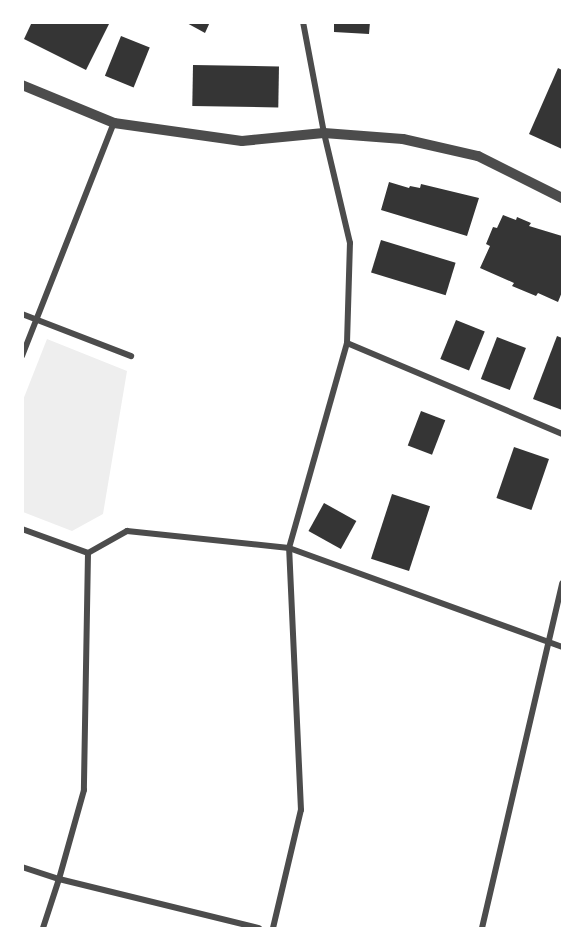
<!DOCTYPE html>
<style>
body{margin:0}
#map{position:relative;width:585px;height:951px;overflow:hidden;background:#fff;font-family:"Zilla Slab",serif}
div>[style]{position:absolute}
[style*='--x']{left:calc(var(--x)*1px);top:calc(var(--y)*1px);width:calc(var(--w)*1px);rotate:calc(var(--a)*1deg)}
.green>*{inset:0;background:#eee}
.building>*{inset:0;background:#353535;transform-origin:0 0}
.minor>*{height:6px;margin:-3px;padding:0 3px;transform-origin:3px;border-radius:3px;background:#4c4c4c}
.tertiary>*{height:10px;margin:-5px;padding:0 5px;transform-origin:5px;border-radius:5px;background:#4c4c4c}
span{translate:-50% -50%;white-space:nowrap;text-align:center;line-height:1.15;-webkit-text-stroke:4.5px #fff;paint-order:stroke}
.frame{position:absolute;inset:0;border:24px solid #fff;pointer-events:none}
</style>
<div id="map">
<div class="green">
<div style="clip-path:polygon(47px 339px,127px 371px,103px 514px,72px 531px,23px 512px,23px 400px)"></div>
</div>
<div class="building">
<div style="clip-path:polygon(32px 22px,110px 22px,86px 70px,24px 39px)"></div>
<div style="clip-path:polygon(185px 22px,210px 22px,205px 33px)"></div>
<div style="clip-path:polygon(334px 22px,370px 22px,369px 34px,334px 32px)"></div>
<div style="left:121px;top:36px;width:31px;height:43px;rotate:22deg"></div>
<div style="left:193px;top:65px;width:86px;height:41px;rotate:1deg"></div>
<div style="clip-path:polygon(558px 68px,562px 70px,562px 149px,529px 134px)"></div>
<div style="clip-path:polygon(389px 182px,409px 188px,410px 186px,420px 188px,421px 184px,479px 198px,467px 236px,381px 210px)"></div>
<div style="clip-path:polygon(503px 215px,516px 220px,517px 217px,531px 223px,529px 226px,562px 236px,562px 292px,558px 302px,538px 293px,536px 296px,512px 286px,514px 283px,480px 268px,490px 246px,486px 244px,493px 227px,497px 228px)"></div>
<div style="left:381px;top:240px;width:78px;height:34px;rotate:17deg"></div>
<div style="left:456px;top:320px;width:31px;height:42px;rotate:22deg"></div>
<div style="clip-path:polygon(557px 336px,562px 338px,562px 410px,533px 399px)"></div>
<div style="left:497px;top:337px;width:31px;height:45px;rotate:21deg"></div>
<div style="left:421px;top:411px;width:26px;height:37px;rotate:21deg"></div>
<div style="left:514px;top:447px;width:37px;height:54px;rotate:19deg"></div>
<div style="left:392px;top:494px;width:40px;height:68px;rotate:18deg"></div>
<div style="left:324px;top:503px;width:37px;height:32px;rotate:29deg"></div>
</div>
<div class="minor">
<div style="--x:22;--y:314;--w:117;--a:21.1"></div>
<div style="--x:347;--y:343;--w:233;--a:22.9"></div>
<div style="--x:22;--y:356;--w:251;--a:-68.5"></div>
<div style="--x:22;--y:529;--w:70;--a:20"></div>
<div style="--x:88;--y:553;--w:45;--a:-29.4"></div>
<div style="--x:127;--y:531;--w:163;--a:6"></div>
<div style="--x:289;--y:548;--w:290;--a:19.9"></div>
<div style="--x:88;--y:553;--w:237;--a:91"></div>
<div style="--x:84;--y:790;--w:92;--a:105.7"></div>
<div style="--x:59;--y:879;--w:206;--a:13.8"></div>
<div style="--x:22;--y:867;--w:39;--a:18"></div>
<div style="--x:59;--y:879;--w:52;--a:108.1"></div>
<div style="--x:273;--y:928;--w:121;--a:-76.7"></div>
<div style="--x:301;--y:810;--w:262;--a:-92.6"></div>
<div style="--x:289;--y:548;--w:213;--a:-74.2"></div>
<div style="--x:347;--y:343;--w:100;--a:-88.3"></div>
<div style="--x:350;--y:243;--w:113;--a:-103.3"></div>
<div style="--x:324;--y:133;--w:113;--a:-100.7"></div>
<div style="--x:482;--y:928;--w:354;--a:-76.9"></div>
</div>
<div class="tertiary">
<div style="--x:22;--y:85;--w:100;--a:22.4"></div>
<div style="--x:114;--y:123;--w:129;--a:8"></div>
<div style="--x:242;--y:141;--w:82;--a:-5.6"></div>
<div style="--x:324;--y:133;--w:79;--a:4.3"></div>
<div style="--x:403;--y:139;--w:77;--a:12.8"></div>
<div style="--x:478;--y:156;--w:94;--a:26.6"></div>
</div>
<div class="frame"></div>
</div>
